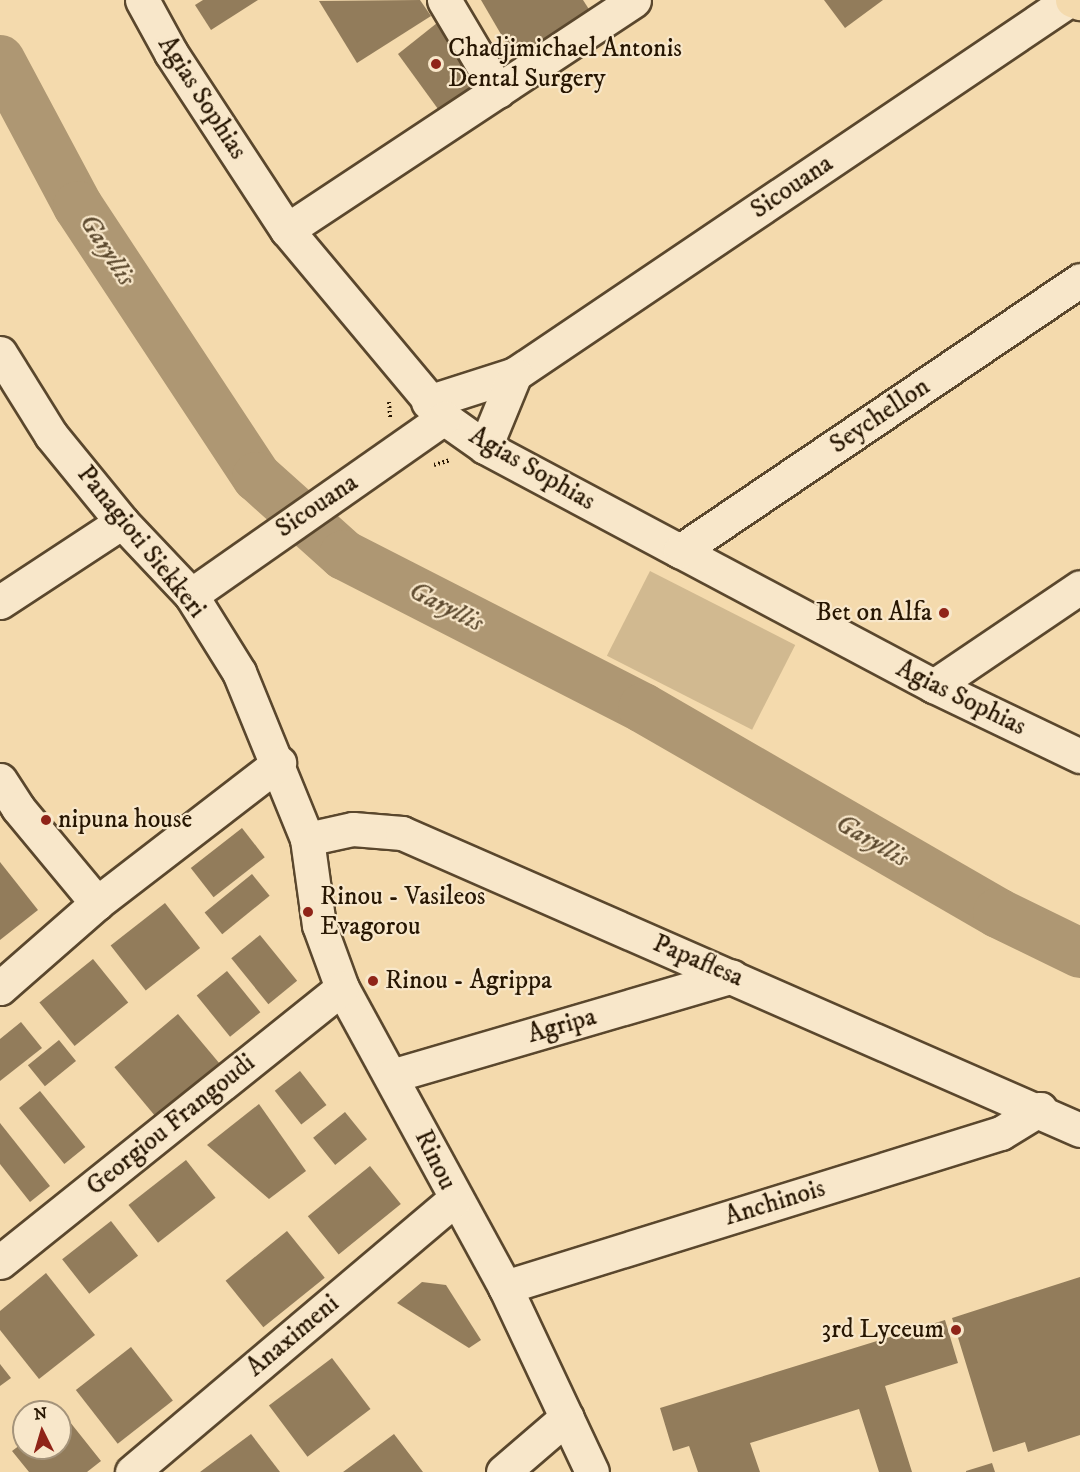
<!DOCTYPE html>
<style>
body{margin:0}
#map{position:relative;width:1080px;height:1472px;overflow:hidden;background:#f4daad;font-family:"IM FELL DW Pica",serif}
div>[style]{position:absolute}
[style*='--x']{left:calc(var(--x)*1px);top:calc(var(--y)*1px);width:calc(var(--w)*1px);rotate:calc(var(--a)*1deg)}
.green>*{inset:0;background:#d1b990;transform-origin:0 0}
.river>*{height:50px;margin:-25px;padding:0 25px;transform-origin:25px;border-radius:25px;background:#ae9773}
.building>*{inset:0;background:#927c5b;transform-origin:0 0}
.path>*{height:4px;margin-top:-2px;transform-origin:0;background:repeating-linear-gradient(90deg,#271602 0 1.5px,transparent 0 4.5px)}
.roads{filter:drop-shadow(2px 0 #5a472d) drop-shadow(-2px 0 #5a472d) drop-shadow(0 2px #5a472d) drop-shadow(0 -2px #5a472d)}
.minor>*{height:33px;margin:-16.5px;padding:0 16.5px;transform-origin:16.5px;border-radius:16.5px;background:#f8e7ca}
.major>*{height:33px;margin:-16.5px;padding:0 16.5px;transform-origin:16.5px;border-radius:16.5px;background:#f4daad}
.dots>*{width:16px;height:16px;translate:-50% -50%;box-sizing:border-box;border:3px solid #f8e7ca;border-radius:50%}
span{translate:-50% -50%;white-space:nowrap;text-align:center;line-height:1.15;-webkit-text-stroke:4.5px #f8e7ca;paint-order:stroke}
.poi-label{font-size:26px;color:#271602}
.left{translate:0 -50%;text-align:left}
.right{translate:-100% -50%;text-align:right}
.street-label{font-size:26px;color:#271602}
.water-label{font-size:27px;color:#5d4a2f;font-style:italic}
.north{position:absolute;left:12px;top:1400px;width:60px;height:60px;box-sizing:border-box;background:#f8e7ca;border:2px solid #a4937a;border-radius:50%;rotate:355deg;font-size:16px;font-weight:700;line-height:24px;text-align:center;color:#271602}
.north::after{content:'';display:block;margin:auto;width:21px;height:27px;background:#8f2418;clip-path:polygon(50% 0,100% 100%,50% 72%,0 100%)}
</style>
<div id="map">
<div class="green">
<div style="left:650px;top:571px;width:163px;height:95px;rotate:27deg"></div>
</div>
<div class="river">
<div style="--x:0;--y:60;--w:166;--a:61.9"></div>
<div style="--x:78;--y:206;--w:325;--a:56.6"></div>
<div style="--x:257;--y:477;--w:117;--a:41.9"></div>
<div style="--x:344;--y:555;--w:336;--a:27.1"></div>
<div style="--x:643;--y:708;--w:410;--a:30"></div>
<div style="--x:998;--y:913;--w:91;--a:26"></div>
</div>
<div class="building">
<div style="clip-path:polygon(203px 0,258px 0,211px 30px,195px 5px)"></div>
<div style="clip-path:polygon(420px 0,431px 16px,357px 63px,319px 1px)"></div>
<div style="clip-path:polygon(481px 0,583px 0,594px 17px,539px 49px,509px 48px)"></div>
<div style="clip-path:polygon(824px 0,883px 0,845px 28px)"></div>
<div style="clip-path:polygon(437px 23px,473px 74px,469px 104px,446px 120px,398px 54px)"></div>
<div style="left:242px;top:828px;width:37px;height:65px;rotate:52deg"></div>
<div style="clip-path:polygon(0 862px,38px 910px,0 940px)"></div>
<div style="left:252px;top:874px;width:28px;height:61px;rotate:51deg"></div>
<div style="left:165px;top:903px;width:57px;height:69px;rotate:52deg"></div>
<div style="left:260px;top:935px;width:59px;height:37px;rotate:51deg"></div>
<div style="left:93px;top:959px;width:56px;height:69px;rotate:51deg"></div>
<div style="left:227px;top:971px;width:53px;height:39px;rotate:51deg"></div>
<div style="left:178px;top:1014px;width:64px;height:83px;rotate:50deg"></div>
<div style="clip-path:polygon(21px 1022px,42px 1048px,0 1081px,0 1039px)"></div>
<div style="left:59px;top:1040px;width:27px;height:40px;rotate:51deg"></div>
<div style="left:300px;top:1071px;width:43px;height:32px;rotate:52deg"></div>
<div style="left:40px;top:1091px;width:72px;height:27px;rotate:51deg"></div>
<div style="clip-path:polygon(259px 1104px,306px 1171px,269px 1199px,207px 1145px)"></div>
<div style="left:345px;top:1112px;width:35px;height:41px;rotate:51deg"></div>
<div style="clip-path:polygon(0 1123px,50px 1186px,30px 1202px,0 1164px)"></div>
<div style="left:186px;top:1160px;width:48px;height:73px;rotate:52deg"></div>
<div style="left:370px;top:1166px;width:49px;height:80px;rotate:51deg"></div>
<div style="left:111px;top:1221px;width:44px;height:62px;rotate:52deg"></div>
<div style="left:287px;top:1231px;width:60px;height:79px;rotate:51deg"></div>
<div style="clip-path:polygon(46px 1273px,95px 1335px,39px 1379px,0 1330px,0 1311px)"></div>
<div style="clip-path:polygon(1080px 1277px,1080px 1435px,1028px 1452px,1025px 1442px,993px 1452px,952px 1318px)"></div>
<div style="clip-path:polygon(422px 1282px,446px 1285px,481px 1340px,469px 1348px,397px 1303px)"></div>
<div style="clip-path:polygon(945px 1320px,958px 1363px,885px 1386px,912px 1472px,879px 1472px,859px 1409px,750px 1443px,760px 1472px,698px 1472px,689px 1446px,673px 1451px,660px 1408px)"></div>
<div style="left:131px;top:1347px;width:68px;height:70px;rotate:52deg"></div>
<div style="left:332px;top:1358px;width:64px;height:79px;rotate:53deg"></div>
<div style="clip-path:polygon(0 1364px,11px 1378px,0 1386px)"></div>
<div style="clip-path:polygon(62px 1412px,101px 1461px,87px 1472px,29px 1472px,12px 1451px,24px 1442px,24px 1448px,60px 1448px)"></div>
<div style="clip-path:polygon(251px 1434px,280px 1472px,200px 1472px)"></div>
<div style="clip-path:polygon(394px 1434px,423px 1472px,343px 1472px,362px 1458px)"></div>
<div style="clip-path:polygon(992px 1463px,995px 1472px,966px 1472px,966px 1471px)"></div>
</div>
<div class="path">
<div style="--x:389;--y:402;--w:16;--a:86"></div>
<div style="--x:434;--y:465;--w:17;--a:-17"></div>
</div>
<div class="roads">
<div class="minor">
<div style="--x:142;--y:0;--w:60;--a:61.3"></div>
<div style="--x:171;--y:53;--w:212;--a:56.8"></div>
<div style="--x:287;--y:230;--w:245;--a:50.1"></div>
<div style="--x:444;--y:418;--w:50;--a:35.3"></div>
<div style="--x:485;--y:447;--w:221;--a:28.1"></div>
<div style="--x:680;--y:551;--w:288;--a:28"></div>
<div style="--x:934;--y:686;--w:162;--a:25.6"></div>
<div style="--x:444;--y:0;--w:106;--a:59.3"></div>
<div style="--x:287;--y:230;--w:416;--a:-33.5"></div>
<div style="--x:0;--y:353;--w:97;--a:58.1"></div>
<div style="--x:51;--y:435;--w:112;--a:50.8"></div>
<div style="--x:122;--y:522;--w:100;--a:46.6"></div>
<div style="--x:191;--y:595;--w:91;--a:58.1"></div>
<div style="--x:239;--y:672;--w:180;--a:67.8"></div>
<div style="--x:307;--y:839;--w:87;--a:82.1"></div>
<div style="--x:319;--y:925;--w:67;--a:69.9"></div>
<div style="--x:342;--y:988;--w:341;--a:61.4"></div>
<div style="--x:505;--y:1287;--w:204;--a:64.8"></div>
<div style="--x:428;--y:402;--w:91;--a:-17.8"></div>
<div style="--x:515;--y:374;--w:668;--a:-34.02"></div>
<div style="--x:485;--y:447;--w:79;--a:-67.7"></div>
<div style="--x:680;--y:551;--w:483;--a:-34.1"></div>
<div style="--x:191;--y:595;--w:309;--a:-35"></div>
<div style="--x:0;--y:602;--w:146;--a:-33.3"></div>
<div style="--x:934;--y:686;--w:176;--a:-34.1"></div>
<div style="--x:0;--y:780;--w:33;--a:57"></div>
<div style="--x:18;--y:808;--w:124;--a:50.3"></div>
<div style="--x:307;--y:839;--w:47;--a:-12.3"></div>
<div style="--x:353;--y:829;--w:49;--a:4.7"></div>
<div style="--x:402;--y:833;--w:740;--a:23.66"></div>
<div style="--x:0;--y:988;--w:129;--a:-41.2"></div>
<div style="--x:97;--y:903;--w:230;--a:-37.6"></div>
<div style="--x:391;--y:1076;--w:355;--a:-16.3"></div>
<div style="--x:0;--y:1262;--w:438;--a:-38.7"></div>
<div style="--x:505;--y:1287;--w:519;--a:-17.25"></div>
<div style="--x:1001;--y:1133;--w:46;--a:-31.6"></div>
<div style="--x:132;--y:1472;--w:422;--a:-40.2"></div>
<div style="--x:503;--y:1472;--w:84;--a:-40.7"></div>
</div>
<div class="major">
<div style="--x:1072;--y:0;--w:9;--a:21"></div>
</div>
</div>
<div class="dots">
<div style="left:436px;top:64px;background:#8f2418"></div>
<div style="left:944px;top:613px;background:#8f2418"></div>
<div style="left:46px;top:820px;background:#8f2418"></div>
<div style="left:308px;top:912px;background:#8f2418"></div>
<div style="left:373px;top:981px;background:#8f2418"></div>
<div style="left:956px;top:1330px;background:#8f2418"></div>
</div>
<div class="poi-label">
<span class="left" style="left:448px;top:64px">Chadjimichael Antonis<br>Dental Surgery</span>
<span class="right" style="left:932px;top:613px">Bet on Alfa</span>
<span class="left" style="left:58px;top:820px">nipuna house</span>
<span class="left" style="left:320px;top:912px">Rinou - Vasileos<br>Evagorou</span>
<span class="left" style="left:385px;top:981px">Rinou - Agrippa</span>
<span class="right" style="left:944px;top:1330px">3rd Lyceum</span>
</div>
<div class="street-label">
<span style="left:202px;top:98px;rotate:57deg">Agias Sophias</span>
<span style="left:792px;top:187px;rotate:-34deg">Sicouana</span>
<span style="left:880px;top:416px;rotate:-34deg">Seychellon</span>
<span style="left:532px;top:469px;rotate:30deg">Agias Sophias</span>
<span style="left:317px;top:506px;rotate:-34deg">Sicouana</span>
<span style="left:141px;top:542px;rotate:51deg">Panagioti Siekkeri</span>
<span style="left:961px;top:698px;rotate:26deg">Agias Sophias</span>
<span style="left:698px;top:961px;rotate:23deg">Papaflesa</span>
<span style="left:562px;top:1026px;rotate:-16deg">Agripa</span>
<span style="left:171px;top:1125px;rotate:-39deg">Georgiou Frangoudi</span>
<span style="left:435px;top:1160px;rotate:64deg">Rinou</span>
<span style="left:775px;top:1203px;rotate:-17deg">Anchinois</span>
<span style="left:293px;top:1336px;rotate:-40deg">Anaximeni</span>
</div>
<div class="water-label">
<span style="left:107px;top:250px;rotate:57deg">Garyllis</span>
<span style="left:446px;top:607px;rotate:27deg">Garyllis</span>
<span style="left:872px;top:841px;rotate:30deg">Garyllis</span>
</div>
<div class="north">N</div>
</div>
